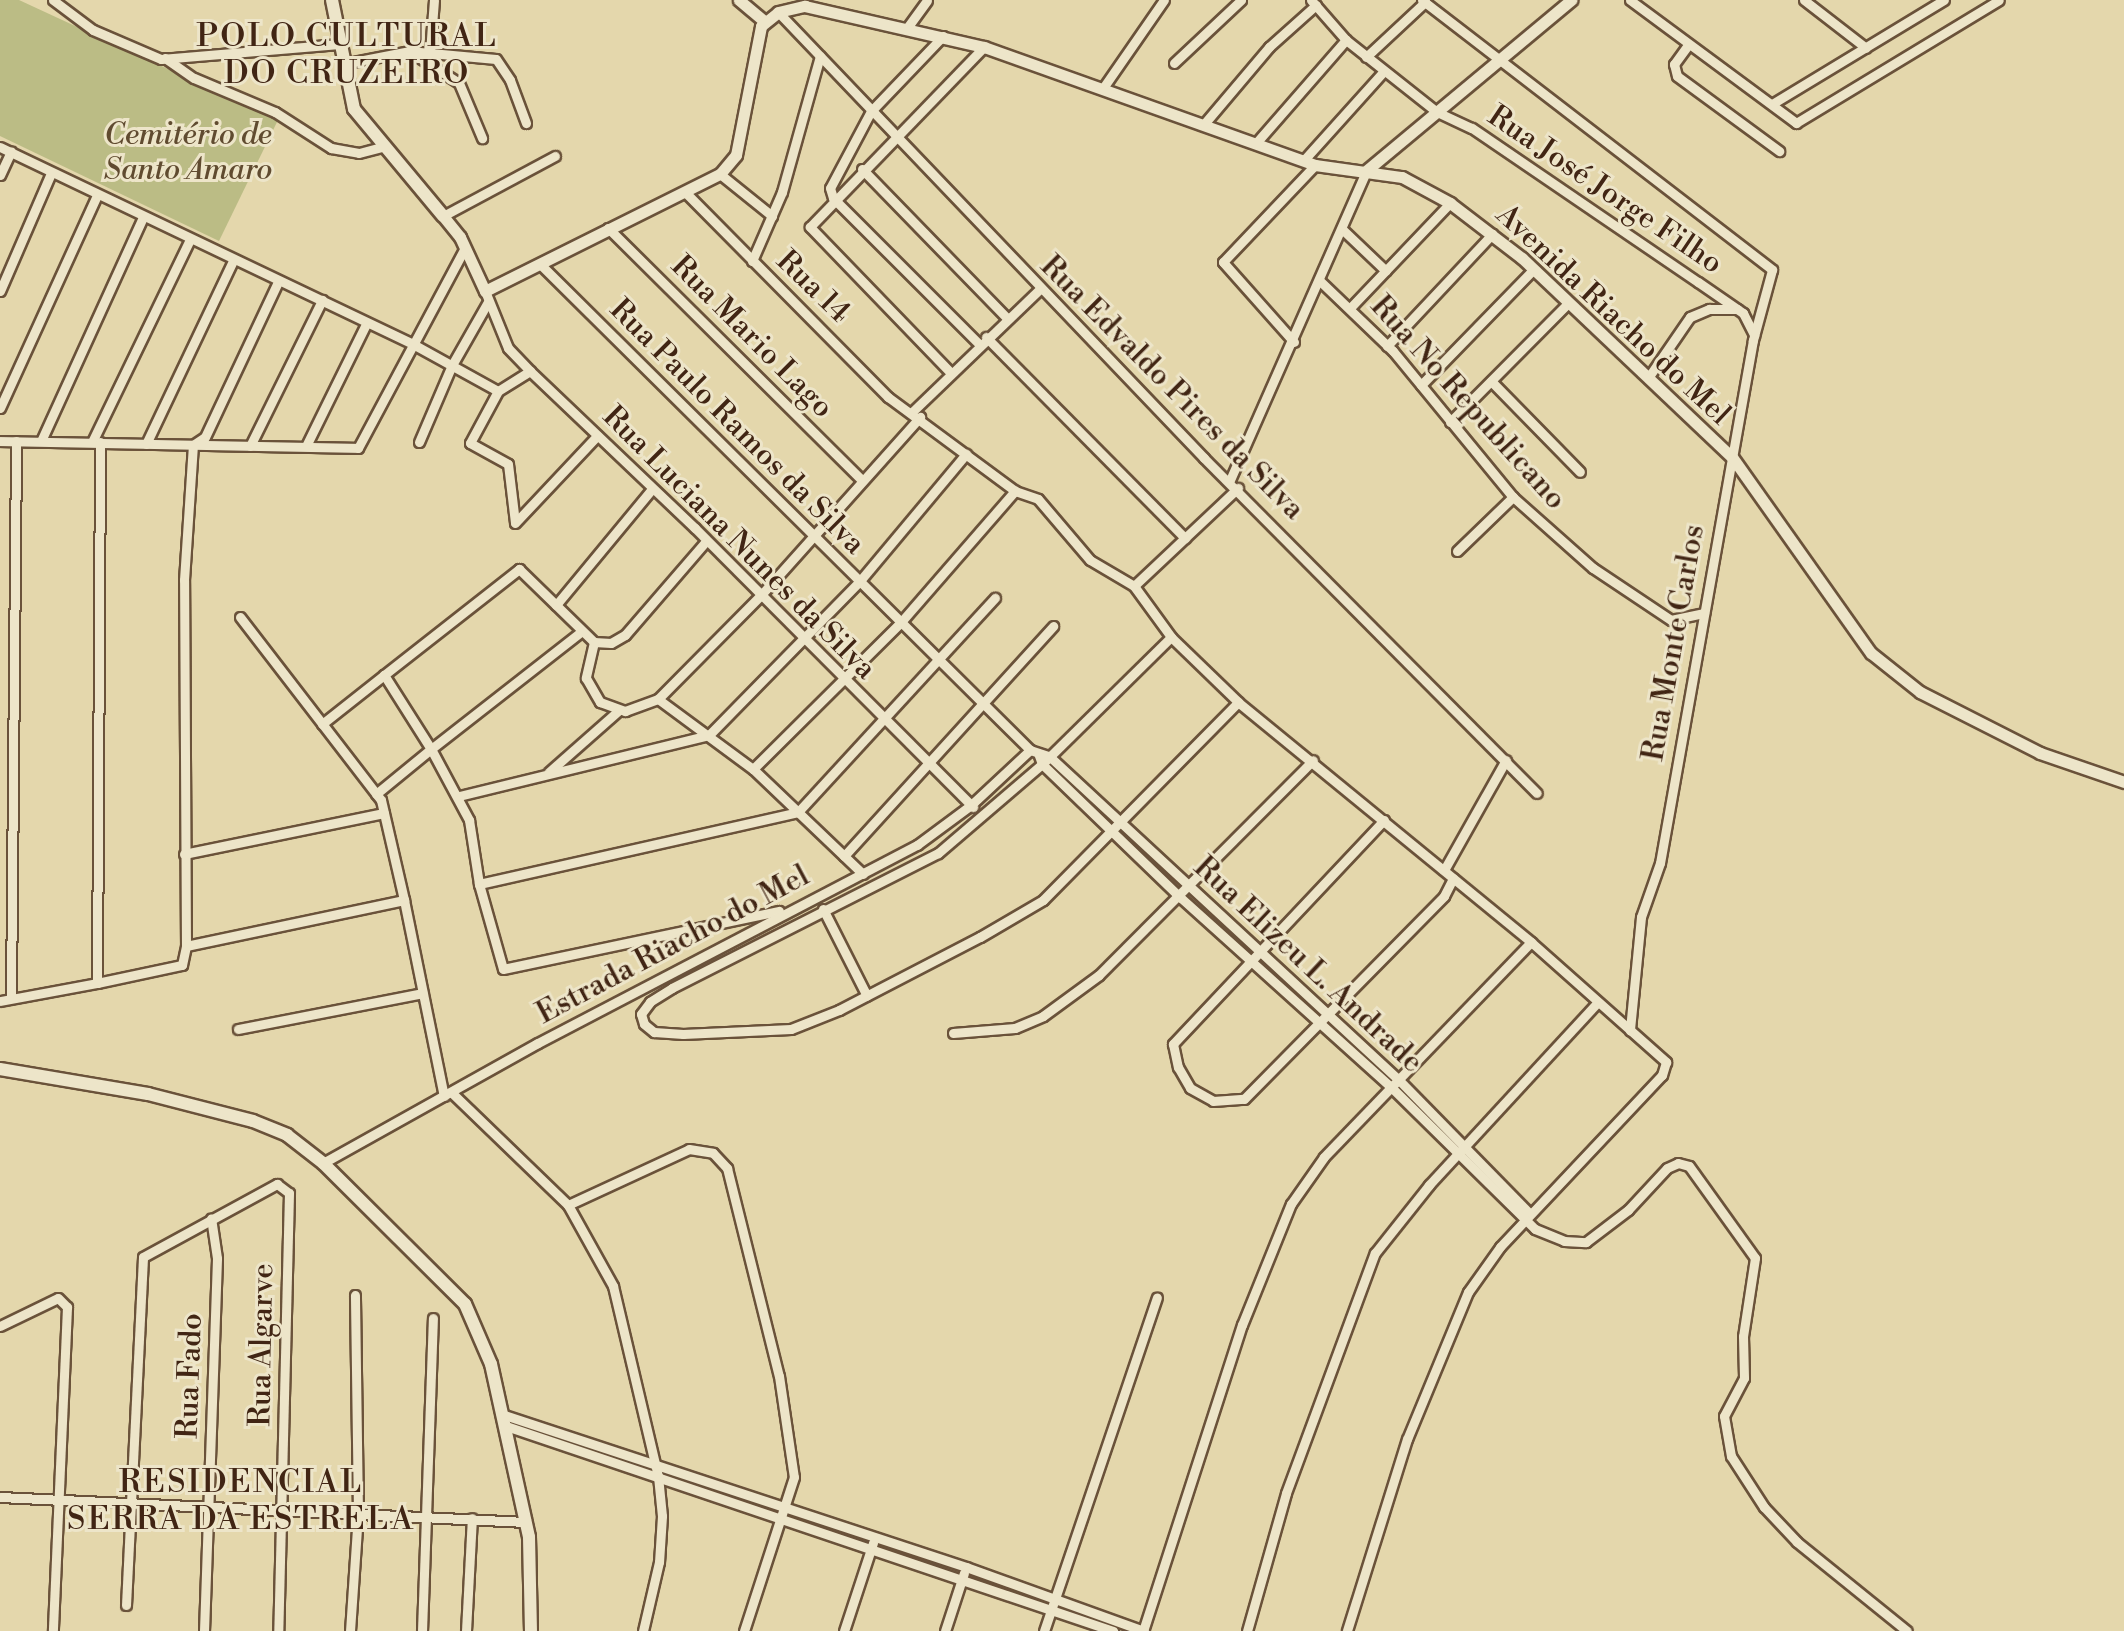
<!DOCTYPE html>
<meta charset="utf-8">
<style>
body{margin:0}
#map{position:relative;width:2124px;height:1631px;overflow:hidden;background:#e4d7ac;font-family:"Libre Bodoni",serif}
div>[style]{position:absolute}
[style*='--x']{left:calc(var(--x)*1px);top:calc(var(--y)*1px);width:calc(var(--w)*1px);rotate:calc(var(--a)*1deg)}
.green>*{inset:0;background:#bbbc85}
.roads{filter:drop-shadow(2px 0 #6a523a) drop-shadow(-2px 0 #6a523a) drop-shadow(0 2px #6a523a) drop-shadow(0 -2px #6a523a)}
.minor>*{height:9px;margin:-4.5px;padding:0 4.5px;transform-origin:4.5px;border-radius:4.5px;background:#ede5c9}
.tertiary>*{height:11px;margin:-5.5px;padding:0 5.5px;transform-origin:5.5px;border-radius:5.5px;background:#ede5c9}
.secondary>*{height:12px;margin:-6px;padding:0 6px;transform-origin:6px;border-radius:6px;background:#ede5c9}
span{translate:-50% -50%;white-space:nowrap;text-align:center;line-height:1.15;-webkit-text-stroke:6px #ede5c9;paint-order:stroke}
.park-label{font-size:30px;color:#604b30;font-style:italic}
.street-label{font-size:30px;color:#412514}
.neighbourhood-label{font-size:32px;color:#412514;letter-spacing:2px}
</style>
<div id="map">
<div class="green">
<div style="clip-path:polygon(0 0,19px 0,278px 120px,219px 241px,0 136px)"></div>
</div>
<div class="roads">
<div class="minor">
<div style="--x:53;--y:0;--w:50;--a:36.9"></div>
<div style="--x:93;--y:30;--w:74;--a:23.1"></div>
<div style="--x:161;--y:59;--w:179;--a:-4.8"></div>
<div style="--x:1311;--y:0;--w:53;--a:48.8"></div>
<div style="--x:1346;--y:40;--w:116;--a:38.4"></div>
<div style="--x:1437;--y:112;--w:38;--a:25"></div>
<div style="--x:1472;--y:128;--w:273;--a:34.3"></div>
<div style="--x:1698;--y:282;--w:55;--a:34.6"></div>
<div style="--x:1743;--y:313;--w:25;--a:63"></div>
<div style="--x:1422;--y:0;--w:442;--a:37.6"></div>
<div style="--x:1772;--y:270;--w:73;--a:105.2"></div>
<div style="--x:1753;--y:340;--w:531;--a:100.08"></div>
<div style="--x:1660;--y:863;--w:57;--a:109.4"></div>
<div style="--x:1641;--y:917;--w:114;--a:95.6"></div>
<div style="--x:1630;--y:0;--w:207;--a:36.5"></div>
<div style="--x:1796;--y:123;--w:237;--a:-31.2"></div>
<div style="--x:1804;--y:0;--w:78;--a:37.7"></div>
<div style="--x:778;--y:12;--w:617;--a:46.31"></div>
<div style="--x:1204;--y:458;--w:472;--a:45.2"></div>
<div style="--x:907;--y:28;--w:34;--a:-54"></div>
<div style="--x:943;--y:36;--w:104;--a:133.8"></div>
<div style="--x:871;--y:111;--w:87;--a:118"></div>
<div style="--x:830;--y:188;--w:10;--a:73"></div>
<div style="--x:833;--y:198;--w:206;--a:45"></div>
<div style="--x:1688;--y:45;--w:24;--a:126"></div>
<div style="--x:1674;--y:64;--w:12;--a:76"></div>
<div style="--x:1677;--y:76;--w:127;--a:36.3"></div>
<div style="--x:409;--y:51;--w:59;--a:32.6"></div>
<div style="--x:459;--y:83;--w:60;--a:67.3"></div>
<div style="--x:430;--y:52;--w:52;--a:-85.6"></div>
<div style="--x:1366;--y:57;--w:81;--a:-43"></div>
<div style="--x:165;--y:58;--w:35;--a:35"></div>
<div style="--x:194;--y:78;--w:88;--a:22.8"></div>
<div style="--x:275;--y:112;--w:67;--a:32.7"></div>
<div style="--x:331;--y:148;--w:28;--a:10"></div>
<div style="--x:359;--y:153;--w:24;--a:-15"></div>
<div style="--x:1174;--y:63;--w:92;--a:-43.2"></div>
<div style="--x:343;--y:64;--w:67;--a:-11.1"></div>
<div style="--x:409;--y:51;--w:87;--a:5.3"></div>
<div style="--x:496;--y:59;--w:25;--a:56"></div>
<div style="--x:510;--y:80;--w:46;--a:69.6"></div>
<div style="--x:1103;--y:88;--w:107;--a:-55.3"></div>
<div style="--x:1772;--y:104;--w:201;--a:-31.2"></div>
<div style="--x:1204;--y:124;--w:101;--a:-49.8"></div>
<div style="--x:1269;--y:47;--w:63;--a:-41.8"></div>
<div style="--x:1256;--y:143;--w:137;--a:-48.9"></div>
<div style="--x:0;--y:147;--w:455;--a:25.5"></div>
<div style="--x:411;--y:343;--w:99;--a:28.9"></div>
<div style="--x:1303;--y:161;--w:120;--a:-48"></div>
<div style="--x:862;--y:169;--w:208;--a:45.8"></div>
<div style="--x:720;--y:174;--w:67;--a:38.9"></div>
<div style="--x:0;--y:175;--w:26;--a:-65"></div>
<div style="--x:685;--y:192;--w:289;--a:45.3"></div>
<div style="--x:888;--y:397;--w:158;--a:36.5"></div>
<div style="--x:1015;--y:491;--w:24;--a:19"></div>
<div style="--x:1038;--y:499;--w:80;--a:49.6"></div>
<div style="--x:1090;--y:560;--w:51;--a:30.6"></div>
<div style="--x:1134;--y:586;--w:63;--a:54"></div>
<div style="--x:1171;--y:637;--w:93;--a:44.1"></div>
<div style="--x:1238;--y:702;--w:379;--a:39.3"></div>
<div style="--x:1531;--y:942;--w:181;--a:41.6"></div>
<div style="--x:1666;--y:1062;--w:14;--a:107"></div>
<div style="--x:1662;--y:1075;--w:236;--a:133.3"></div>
<div style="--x:1500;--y:1247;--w:55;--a:125.4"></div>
<div style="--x:1468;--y:1292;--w:159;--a:112.5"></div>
<div style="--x:1407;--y:1439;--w:201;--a:107.4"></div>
<div style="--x:443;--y:216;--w:127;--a:-28.2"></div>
<div style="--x:608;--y:228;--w:358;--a:44.8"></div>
<div style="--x:1343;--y:230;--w:59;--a:43.6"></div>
<div style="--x:752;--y:261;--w:75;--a:-66.5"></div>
<div style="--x:782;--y:192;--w:141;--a:-74.4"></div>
<div style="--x:541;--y:265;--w:689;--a:44.76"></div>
<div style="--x:1030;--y:750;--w:20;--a:18"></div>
<div style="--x:1049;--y:756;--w:477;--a:42.8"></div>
<div style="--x:1399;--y:1080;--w:187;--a:45.6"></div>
<div style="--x:1320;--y:281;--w:101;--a:43.8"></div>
<div style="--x:1393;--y:351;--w:189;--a:50.6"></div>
<div style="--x:1513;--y:497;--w:107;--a:41.6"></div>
<div style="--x:1593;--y:568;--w:94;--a:33.7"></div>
<div style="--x:1671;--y:620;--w:34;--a:-12"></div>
<div style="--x:0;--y:291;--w:129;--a:-66.6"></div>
<div style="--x:485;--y:291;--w:61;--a:68"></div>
<div style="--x:508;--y:348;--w:32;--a:46"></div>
<div style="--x:530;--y:371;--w:228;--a:43.6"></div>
<div style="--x:695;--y:528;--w:394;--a:45.1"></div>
<div style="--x:1350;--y:308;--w:145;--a:-46.4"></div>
<div style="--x:986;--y:337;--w:283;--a:45.3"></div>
<div style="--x:1294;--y:342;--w:107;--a:-131.6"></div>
<div style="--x:1223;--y:262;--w:134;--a:-46.5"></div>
<div style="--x:1387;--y:346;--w:154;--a:-46.8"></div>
<div style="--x:950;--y:372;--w:202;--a:-134"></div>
<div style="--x:810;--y:227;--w:250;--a:-46"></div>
<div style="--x:1648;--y:378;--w:74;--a:-55.5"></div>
<div style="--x:1690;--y:317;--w:21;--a:-23"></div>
<div style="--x:1709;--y:309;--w:28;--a:0"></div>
<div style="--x:1491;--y:381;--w:127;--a:45.6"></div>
<div style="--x:1421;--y:385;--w:162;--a:-45.8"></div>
<div style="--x:498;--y:391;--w:59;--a:118.3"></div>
<div style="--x:470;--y:443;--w:43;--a:28.9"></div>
<div style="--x:508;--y:464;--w:59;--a:83.2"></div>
<div style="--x:515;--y:523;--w:120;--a:-46.7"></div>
<div style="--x:498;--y:391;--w:38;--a:-32"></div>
<div style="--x:0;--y:408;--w:234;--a:-65.5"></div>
<div style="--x:911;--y:413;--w:179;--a:-43.9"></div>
<div style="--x:1450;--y:422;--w:169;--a:-45.2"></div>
<div style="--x:0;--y:441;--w:358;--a:1.1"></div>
<div style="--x:358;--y:448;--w:227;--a:-61.9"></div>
<div style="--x:41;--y:441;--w:246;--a:-65.5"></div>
<div style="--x:92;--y:442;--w:225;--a:-64.2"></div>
<div style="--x:419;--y:442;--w:84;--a:-66.8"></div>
<div style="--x:452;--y:365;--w:73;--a:-60.3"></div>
<div style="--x:146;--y:444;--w:203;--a:-64.6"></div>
<div style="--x:307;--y:444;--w:134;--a:-63.8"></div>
<div style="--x:193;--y:445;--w:14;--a:-34"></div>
<div style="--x:205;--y:437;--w:171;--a:-64.8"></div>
<div style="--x:250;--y:446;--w:163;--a:-63.7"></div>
<div style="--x:1230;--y:480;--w:339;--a:-66.2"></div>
<div style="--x:1457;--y:551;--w:78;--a:-44"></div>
<div style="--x:1134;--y:586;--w:143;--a:-43.3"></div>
<div style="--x:556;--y:605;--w:151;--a:-50.4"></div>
<div style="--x:240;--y:617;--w:231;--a:52.4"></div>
<div style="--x:381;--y:800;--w:103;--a:77"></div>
<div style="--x:582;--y:631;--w:192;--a:142"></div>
<div style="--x:431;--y:749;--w:81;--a:61.8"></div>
<div style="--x:469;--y:820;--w:65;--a:81.1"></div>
<div style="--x:479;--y:884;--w:88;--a:74.2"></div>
<div style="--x:503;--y:969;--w:282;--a:-11.9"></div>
<div style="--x:1171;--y:637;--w:181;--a:135.4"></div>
<div style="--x:1042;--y:764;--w:137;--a:139.4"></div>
<div style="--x:938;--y:853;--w:298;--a:153.1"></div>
<div style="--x:672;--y:988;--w:26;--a:148"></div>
<div style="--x:650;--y:1002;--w:15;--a:127"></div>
<div style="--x:641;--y:1014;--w:10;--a:73"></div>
<div style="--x:644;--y:1024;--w:13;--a:39"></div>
<div style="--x:654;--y:1032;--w:29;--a:4"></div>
<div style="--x:683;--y:1034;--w:108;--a:-2.7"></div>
<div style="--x:791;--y:1029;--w:52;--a:-21.6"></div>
<div style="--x:839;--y:1010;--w:159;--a:-27.4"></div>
<div style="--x:980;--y:937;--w:73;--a:-30.4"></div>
<div style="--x:1043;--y:900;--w:278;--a:-45.4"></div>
<div style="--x:594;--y:642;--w:17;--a:3"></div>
<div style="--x:611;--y:643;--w:16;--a:-30"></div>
<div style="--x:625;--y:635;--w:124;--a:-49.2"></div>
<div style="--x:658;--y:699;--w:146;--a:-45.3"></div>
<div style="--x:761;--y:595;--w:239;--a:-48.2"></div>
<div style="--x:322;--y:724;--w:79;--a:-38.3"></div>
<div style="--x:1038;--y:753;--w:12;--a:70"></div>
<div style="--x:1042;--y:764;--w:193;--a:44"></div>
<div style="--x:1181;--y:898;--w:283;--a:42"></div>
<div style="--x:1391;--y:1087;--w:202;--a:44.6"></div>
<div style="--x:1535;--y:1229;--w:31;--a:22"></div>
<div style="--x:1564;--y:1241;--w:22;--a:3"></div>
<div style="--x:1586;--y:1242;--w:53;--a:-37.3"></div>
<div style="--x:1628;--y:1210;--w:57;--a:-47.1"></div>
<div style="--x:1667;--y:1168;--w:12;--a:-24"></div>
<div style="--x:1678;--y:1163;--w:11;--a:15"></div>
<div style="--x:1689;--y:1166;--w:113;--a:54.3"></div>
<div style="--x:1755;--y:1258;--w:79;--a:98.7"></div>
<div style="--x:1743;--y:1336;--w:42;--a:88.6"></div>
<div style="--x:1744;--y:1378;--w:43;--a:117.8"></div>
<div style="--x:1724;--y:1416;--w:41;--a:80.1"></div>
<div style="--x:1731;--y:1456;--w:61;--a:57.1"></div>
<div style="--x:1764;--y:1507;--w:48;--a:46.7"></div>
<div style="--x:1797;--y:1542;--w:141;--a:39"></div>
<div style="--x:753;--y:769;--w:209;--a:-44.8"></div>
<div style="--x:901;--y:622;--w:174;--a:-49"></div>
<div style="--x:549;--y:772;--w:92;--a:-41.5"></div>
<div style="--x:376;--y:794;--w:71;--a:-39.3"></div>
<div style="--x:431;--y:749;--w:88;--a:-122.4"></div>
<div style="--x:384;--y:675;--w:172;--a:-38.1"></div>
<div style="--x:519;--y:569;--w:105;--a:44.2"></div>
<div style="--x:594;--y:642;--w:37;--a:103"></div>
<div style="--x:586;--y:678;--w:28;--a:60"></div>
<div style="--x:600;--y:702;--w:27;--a:20"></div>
<div style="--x:625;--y:711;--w:35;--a:-20"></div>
<div style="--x:658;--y:699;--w:118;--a:36.4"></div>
<div style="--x:753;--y:769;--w:152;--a:43.7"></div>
<div style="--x:459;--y:796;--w:257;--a:-13.7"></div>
<div style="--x:709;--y:735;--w:214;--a:-45.6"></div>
<div style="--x:859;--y:582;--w:167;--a:-50.1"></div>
<div style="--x:1384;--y:820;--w:308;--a:133.3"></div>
<div style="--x:1173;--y:1044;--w:24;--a:78"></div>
<div style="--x:1178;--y:1067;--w:24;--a:60"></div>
<div style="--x:1190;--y:1088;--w:26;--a:29"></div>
<div style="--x:1213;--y:1101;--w:31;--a:-4"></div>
<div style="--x:1244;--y:1099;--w:285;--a:-45.4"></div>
<div style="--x:1444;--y:896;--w:20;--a:-63"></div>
<div style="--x:184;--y:854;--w:204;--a:-11.6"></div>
<div style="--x:844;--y:856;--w:311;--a:-47.7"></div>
<div style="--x:1444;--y:870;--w:126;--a:-60.6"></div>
<div style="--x:479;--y:884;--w:327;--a:-12.7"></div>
<div style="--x:798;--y:812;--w:291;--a:-47.4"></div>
<div style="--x:823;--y:909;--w:97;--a:63.2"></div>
<div style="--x:186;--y:946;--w:223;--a:-11.9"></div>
<div style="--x:404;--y:900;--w:200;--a:78.5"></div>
<div style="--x:97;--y:983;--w:87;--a:-12"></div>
<div style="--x:182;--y:965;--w:19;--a:-78"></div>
<div style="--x:186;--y:946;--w:366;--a:-90.3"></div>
<div style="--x:184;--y:580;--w:135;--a:-86.2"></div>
<div style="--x:11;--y:997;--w:556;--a:-89.48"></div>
<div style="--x:0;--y:1001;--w:99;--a:-10.5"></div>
<div style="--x:97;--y:983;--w:541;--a:-89.68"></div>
<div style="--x:238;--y:1029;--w:188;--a:-11"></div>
<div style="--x:953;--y:1033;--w:62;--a:-4.6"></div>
<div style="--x:1015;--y:1028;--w:30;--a:-23"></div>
<div style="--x:1043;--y:1016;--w:69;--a:-36.2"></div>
<div style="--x:1099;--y:975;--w:303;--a:-45.1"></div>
<div style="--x:451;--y:1092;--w:163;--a:44"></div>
<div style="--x:568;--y:1205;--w:93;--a:60.9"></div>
<div style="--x:613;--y:1286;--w:195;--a:76.7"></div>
<div style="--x:658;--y:1476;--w:40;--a:84.3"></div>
<div style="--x:662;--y:1516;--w:46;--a:93.7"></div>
<div style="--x:659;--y:1562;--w:71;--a:103.1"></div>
<div style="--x:323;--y:1163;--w:246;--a:-29.2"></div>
<div style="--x:538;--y:1043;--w:428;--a:-27.6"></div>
<div style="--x:917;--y:845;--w:67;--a:-36.5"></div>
<div style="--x:971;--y:805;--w:81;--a:-43"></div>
<div style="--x:568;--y:1205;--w:133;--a:-24.8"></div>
<div style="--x:689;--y:1149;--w:24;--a:9"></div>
<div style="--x:713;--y:1153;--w:21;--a:47"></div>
<div style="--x:727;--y:1168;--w:214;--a:76"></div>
<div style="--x:779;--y:1376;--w:102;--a:81.6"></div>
<div style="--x:794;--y:1477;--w:162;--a:108"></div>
<div style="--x:0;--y:1326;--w:64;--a:-25.8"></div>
<div style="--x:58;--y:1298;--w:13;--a:45"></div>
<div style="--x:67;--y:1307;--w:324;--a:92.5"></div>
<div style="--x:501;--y:1414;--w:490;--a:18.2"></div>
<div style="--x:966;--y:1567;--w:189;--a:19.8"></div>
<div style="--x:503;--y:1425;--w:644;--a:18.66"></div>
<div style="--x:0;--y:1497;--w:527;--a:2.72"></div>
<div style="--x:126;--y:1605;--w:348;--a:-87.2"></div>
<div style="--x:143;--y:1257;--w:153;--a:-28.6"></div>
<div style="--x:277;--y:1184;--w:15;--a:37"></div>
<div style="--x:289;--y:1193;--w:438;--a:91.4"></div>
<div style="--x:204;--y:1631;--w:373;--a:-88"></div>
<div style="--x:217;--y:1258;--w:40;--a:-98.5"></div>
<div style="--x:350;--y:1631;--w:118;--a:-86.1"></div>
<div style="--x:358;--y:1513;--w:218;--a:-90.8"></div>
<div style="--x:422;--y:1631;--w:313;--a:-88"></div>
<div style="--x:466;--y:1631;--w:113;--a:-87"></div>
<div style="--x:844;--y:1631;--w:93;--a:-71.8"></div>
<div style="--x:945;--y:1631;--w:61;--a:-71.9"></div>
<div style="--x:1044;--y:1631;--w:352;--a:-71.3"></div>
<div style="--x:1143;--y:1631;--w:322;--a:-72.1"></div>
<div style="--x:1242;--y:1325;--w:131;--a:-68"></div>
<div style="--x:1291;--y:1204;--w:57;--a:-54.9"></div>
<div style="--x:1324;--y:1157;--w:298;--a:-46.1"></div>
<div style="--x:1247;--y:1631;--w:143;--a:-74.2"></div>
<div style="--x:1286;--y:1493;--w:256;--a:-69.7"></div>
<div style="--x:1375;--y:1253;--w:87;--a:-51.5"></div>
<div style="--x:1429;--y:1185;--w:249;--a:-47.3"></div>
</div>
<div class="tertiary">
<div style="--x:739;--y:0;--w:33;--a:40"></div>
<div style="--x:1367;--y:170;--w:266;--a:-39.8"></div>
<div style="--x:443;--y:216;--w:27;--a:51"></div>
<div style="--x:460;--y:237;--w:60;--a:65.2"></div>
<div style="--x:485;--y:291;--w:263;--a:-26.5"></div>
<div style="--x:720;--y:174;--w:25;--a:-50"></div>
<div style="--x:736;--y:155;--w:131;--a:-79"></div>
<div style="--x:761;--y:26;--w:22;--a:-39"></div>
<div style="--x:778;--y:12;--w:28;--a:-13"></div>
<div style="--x:805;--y:6;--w:184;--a:12.9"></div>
<div style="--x:984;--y:47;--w:351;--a:19.6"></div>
<div style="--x:1315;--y:165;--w:88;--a:7.9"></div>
<div style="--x:1402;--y:177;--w:55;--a:28.4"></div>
<div style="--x:1450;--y:203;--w:91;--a:37.4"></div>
<div style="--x:1522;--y:258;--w:289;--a:43.5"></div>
<div style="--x:1732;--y:457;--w:240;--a:54.7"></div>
<div style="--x:1871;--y:653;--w:63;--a:38.5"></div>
<div style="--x:1920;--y:692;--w:135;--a:26.9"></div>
<div style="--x:2040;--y:753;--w:89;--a:19"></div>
</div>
<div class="secondary">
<div style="--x:332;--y:0;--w:111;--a:78.6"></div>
<div style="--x:354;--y:109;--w:139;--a:50.2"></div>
<div style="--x:0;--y:1069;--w:150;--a:9.6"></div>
<div style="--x:148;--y:1094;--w:108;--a:14.4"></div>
<div style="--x:253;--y:1121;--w:37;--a:22"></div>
<div style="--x:287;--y:1135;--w:46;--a:37.9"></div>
<div style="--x:323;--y:1163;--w:200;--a:44.8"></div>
<div style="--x:465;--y:1304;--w:65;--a:66.6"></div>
<div style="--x:491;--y:1364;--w:177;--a:77.6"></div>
<div style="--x:529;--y:1537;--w:94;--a:88.8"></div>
</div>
</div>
<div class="park-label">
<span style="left:188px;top:152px">Cemitério de<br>Santo Amaro</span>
</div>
<div class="street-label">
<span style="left:1605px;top:190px;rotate:34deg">Rua José Jorge Filho</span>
<span style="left:813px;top:287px;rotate:44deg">Rua 14</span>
<span style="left:1613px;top:315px;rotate:43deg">Avenida Riacho do Mel</span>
<span style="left:752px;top:337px;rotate:45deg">Rua Mario Lago</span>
<span style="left:1172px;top:388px;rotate:45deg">Rua Edvaldo Pires da Silva</span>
<span style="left:1468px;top:403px;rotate:48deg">Rua No Republicano</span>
<span style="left:737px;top:427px;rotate:45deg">Rua Paulo Ramos da Silva</span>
<span style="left:739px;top:543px;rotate:45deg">Rua Luciana Nunes da Silva</span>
<span style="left:1674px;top:643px;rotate:-80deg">Rua Monte Carlos</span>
<span style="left:673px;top:945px;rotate:-28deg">Estrada Riacho do Mel</span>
<span style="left:1308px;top:965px;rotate:43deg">Rua Elizeu L. Andrade</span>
<span style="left:262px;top:1345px;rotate:-89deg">Rua Algarve</span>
<span style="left:190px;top:1376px;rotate:-88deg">Rua Fado</span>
</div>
<div class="neighbourhood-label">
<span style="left:347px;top:55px">POLO CULTURAL<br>DO CRUZEIRO</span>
<span style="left:241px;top:1501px">RESIDENCIAL<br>SERRA DA ESTRELA</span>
</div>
</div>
